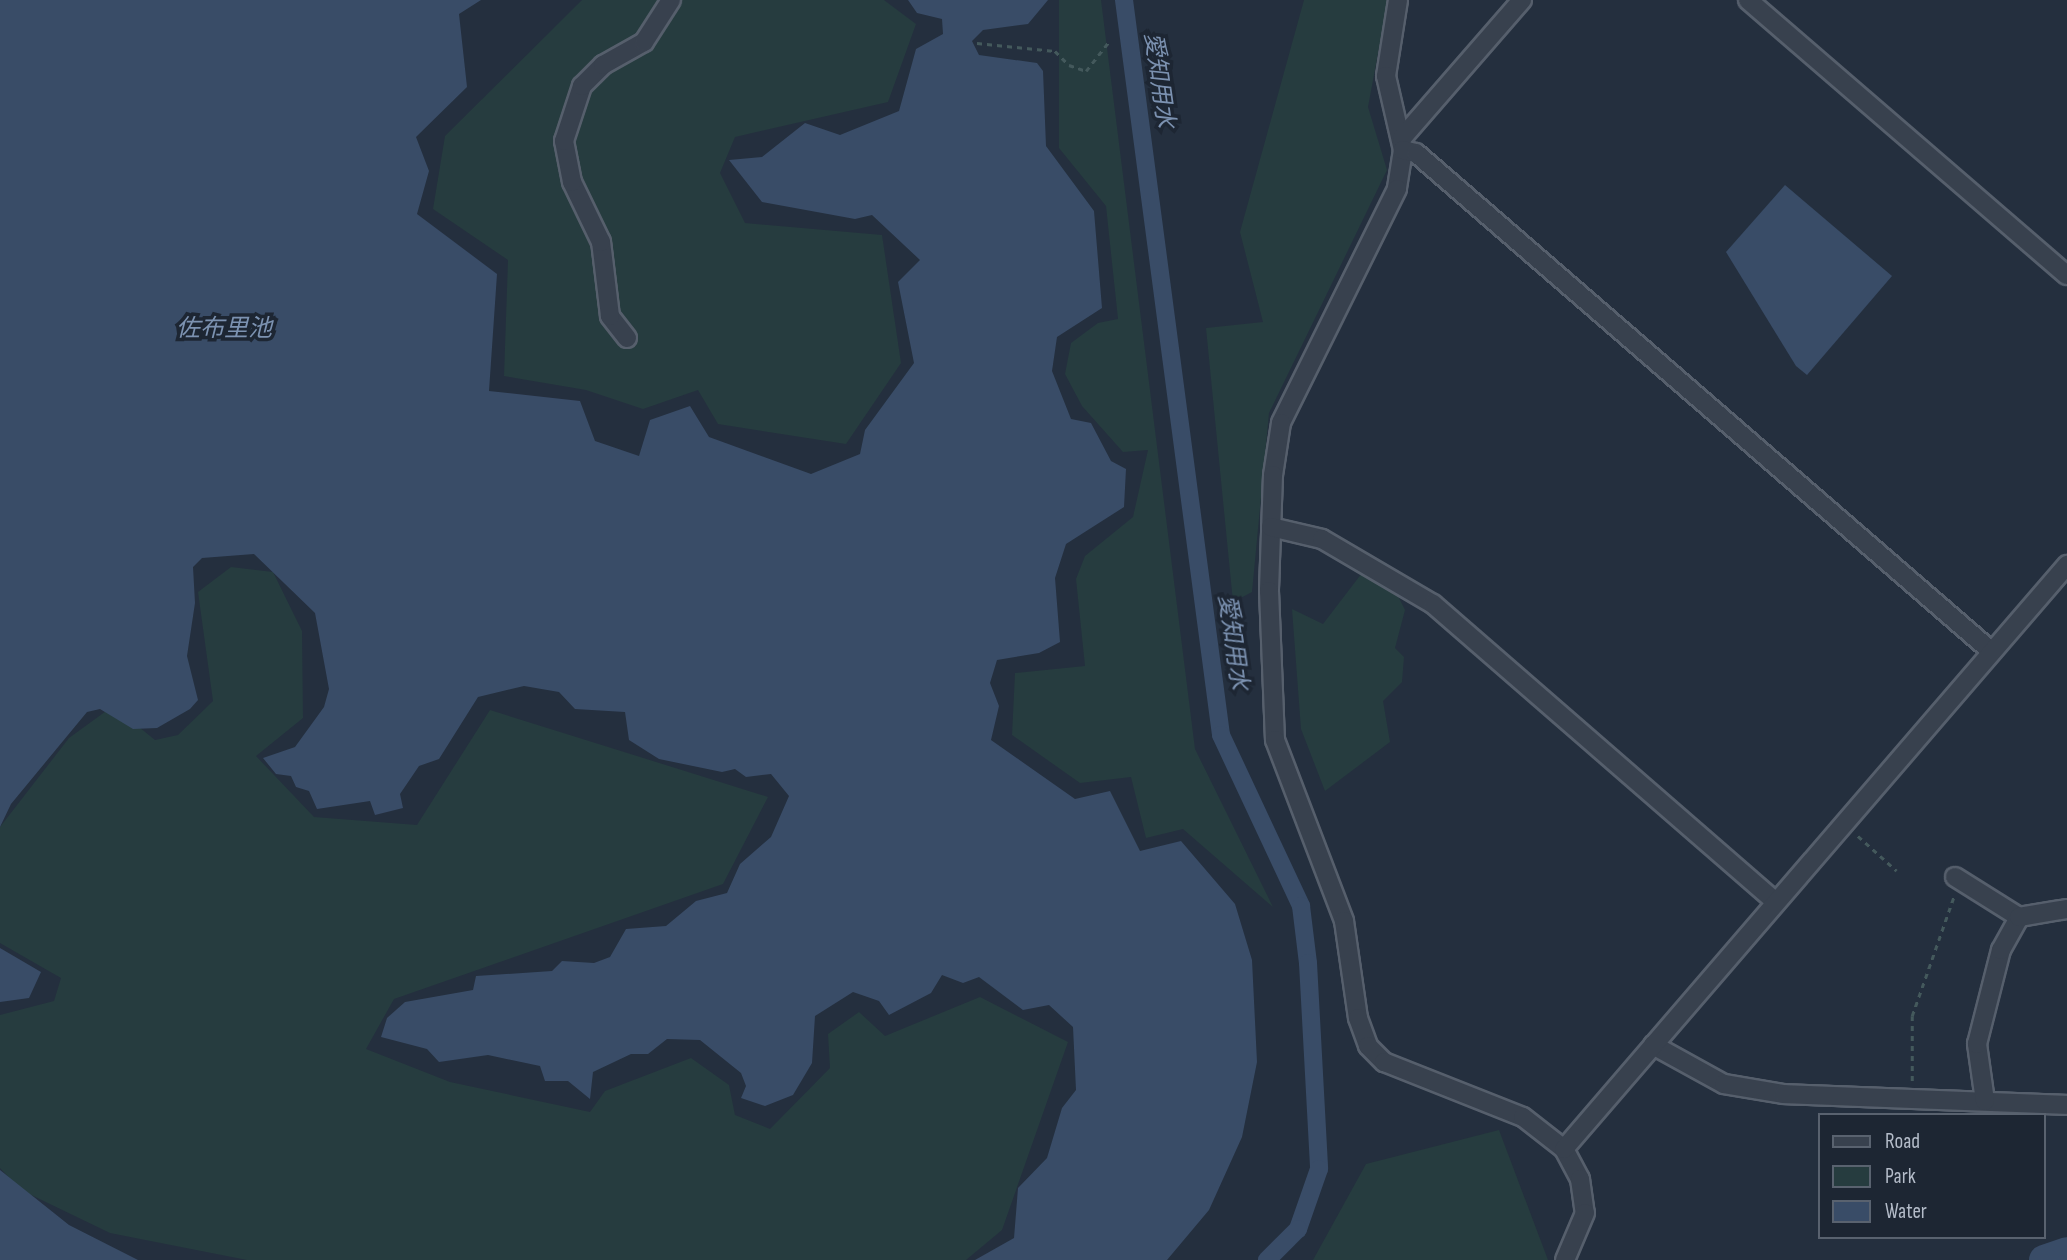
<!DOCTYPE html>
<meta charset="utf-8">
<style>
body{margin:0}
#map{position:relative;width:2067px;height:1260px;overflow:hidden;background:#242f3e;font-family:"Sofia Sans Condensed","Noto Sans JP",sans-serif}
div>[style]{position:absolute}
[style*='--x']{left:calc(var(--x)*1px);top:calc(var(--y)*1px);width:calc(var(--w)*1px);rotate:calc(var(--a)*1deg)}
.green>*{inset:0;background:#263c3f}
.water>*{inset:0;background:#394c67}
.canal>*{height:18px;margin:-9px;padding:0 9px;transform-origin:9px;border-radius:9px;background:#394c67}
.river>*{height:30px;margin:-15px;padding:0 15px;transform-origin:15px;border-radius:15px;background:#394c67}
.path>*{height:2.5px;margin-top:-1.25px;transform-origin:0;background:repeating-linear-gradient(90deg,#44595c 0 5px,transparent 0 10px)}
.roads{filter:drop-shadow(2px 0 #565f6c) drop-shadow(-2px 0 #565f6c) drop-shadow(0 2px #565f6c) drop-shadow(0 -2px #565f6c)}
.minor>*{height:18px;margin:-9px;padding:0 9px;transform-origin:9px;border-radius:9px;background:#38414e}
span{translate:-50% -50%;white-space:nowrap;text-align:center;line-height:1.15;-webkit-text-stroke:7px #1d2633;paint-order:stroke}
.water-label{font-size:24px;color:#7c92b1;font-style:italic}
.legend{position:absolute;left:1818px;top:1113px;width:228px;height:126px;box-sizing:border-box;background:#1d2633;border:2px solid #59626f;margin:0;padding:9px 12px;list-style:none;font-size:21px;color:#b4bcc9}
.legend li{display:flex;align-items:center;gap:14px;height:35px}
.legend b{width:35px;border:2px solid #59626f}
</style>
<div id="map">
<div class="green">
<div style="clip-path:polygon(582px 0,884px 0,916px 24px,888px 102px,735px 137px,720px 173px,745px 223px,882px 235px,901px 363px,846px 444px,718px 424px,698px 390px,643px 409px,586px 390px,504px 376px,508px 260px,433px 209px,445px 136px)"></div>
<div style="clip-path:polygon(1059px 0,1101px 0,1195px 749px,1273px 907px,1183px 829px,1146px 838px,1131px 777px,1080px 783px,1012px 735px,1015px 673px,1085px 666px,1076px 579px,1085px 556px,1133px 517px,1148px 450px,1123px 452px,1082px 406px,1065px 374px,1071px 343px,1098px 323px,1118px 319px,1106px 206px,1059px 148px)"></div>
<div style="clip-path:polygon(1304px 0,1388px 0,1368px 107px,1387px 170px,1269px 413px,1252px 592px,1233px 602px,1206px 328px,1263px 322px,1240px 232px)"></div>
<div style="clip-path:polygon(231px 567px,273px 572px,302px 631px,303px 718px,256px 756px,314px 817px,417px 825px,490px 710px,768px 797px,723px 884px,394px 999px,366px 1049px,450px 1082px,590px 1112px,605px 1091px,691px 1058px,729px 1085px,735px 1115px,770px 1129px,830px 1068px,828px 1034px,859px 1012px,885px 1036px,980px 997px,1068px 1042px,1002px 1230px,966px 1260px,247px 1260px,110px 1233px,21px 1190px,0 1168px,0 1015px,54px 1001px,61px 978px,0 943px,0 827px,69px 738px,113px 706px,155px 740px,178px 735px,213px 701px,198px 592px)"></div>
<div style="clip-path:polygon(1362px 573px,1397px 594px,1405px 610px,1395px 648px,1404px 657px,1402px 682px,1383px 701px,1390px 742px,1325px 791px,1301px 729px,1292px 609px,1323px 624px)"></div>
<div style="clip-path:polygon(1499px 1130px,1548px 1260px,1313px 1260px,1366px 1164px)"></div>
</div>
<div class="water">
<div style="clip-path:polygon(0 0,481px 0,459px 14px,467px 87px,416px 137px,429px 171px,417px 214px,497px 274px,489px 391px,580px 401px,595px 441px,639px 456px,650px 420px,690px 406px,709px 437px,811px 474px,860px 454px,865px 430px,914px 363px,898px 282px,920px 260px,872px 215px,855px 219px,762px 202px,729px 160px,762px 157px,805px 123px,840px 135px,899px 111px,916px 49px,943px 34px,942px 19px,917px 13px,908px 0,1048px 0,1028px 24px,983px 30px,972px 41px,979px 55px,1037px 63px,1043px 71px,1046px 146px,1094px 211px,1102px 308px,1057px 337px,1052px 371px,1071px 419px,1091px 423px,1111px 461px,1126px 469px,1124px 507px,1066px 544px,1055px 578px,1060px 642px,1039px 653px,997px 660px,990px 683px,999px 706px,991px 740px,1075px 799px,1110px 791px,1140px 851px,1181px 841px,1235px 904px,1252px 960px,1257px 1062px,1242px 1137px,1209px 1210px,1167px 1260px,975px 1260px,1014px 1238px,1018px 1188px,1047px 1158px,1062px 1108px,1076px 1090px,1073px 1027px,1049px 1005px,1023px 1010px,979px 977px,963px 983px,942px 975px,931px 993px,889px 1015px,879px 1001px,853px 992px,815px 1016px,812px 1063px,793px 1095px,765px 1106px,741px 1098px,746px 1086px,741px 1073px,700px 1040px,667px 1039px,648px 1054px,631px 1054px,593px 1072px,590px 1099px,568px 1081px,545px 1081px,540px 1066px,488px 1055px,439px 1062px,427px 1049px,381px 1037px,387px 1018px,405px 1002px,473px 990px,476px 976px,552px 971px,562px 961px,594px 963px,610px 957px,626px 929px,666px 926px,696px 901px,727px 893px,740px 864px,771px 837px,789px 796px,771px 774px,746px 777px,735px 769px,722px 772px,659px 759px,629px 740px,625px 712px,575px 709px,559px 692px,524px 686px,478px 697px,439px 759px,419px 766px,400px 794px,403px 808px,375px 815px,370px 801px,317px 809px,309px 791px,296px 787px,291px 776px,276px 774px,263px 758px,295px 747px,324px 707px,329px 689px,315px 613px,254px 554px,202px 558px,193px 567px,195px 603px,187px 656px,198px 700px,190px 709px,157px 728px,133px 729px,100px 709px,87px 712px,11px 804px,0 827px)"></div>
<div style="clip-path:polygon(1785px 185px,1892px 276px,1807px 375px,1796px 366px,1726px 252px)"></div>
<div style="clip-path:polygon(0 948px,41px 972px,29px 998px,0 1002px)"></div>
<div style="clip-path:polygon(0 1170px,69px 1225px,138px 1260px,0 1260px)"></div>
</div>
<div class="canal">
<div style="--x:1124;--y:0;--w:741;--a:82.48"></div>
<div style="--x:1221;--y:735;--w:189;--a:64.9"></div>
<div style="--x:1301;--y:906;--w:57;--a:83"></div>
<div style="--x:1308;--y:963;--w:206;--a:86.9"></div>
<div style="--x:1319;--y:1169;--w:64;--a:109.3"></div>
<div style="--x:1298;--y:1229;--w:44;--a:135"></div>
</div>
<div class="river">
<div style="--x:2044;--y:1260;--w:24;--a:-19"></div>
</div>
<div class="path">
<div style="--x:977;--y:43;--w:78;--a:5.9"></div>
<div style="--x:1055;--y:51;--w:20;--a:45"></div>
<div style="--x:1069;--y:65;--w:18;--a:19"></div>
<div style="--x:1086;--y:71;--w:37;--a:-52"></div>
<div style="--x:1858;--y:836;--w:52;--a:41.9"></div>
<div style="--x:1912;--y:1081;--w:65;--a:-90"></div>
<div style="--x:1912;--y:1016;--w:127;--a:-70.7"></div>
</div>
<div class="roads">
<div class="minor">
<div style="--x:1398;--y:0;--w:77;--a:99"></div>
<div style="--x:1386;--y:76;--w:76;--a:77.1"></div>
<div style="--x:1403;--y:150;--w:39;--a:99"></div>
<div style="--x:1397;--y:189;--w:261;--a:116.4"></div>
<div style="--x:1281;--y:423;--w:53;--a:98.7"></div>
<div style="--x:1273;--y:475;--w:116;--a:92"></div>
<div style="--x:1269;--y:591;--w:149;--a:87.7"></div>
<div style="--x:1275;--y:740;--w:194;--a:69.1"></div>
<div style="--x:1344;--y:921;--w:98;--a:81.8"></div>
<div style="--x:1358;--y:1018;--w:30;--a:70"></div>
<div style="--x:1368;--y:1046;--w:23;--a:45"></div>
<div style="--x:1384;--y:1062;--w:149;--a:21.6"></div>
<div style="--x:1523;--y:1117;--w:52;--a:38"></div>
<div style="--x:1564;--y:1149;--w:34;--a:62"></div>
<div style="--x:1580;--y:1179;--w:34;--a:82"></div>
<div style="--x:1585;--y:1213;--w:51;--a:113.1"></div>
<div style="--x:1748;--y:0;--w:421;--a:40.8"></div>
<div style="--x:1402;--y:138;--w:183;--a:-49"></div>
<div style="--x:1403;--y:150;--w:13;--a:13"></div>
<div style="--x:1416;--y:153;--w:761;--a:40.9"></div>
<div style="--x:627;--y:338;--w:28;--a:-128"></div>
<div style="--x:610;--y:316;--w:75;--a:-96.9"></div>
<div style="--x:601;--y:242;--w:67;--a:-115.8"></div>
<div style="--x:572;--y:182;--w:42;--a:-101"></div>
<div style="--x:564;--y:141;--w:58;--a:-71.9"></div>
<div style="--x:582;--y:86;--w:30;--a:-45"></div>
<div style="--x:603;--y:65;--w:47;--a:-29.3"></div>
<div style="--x:644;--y:42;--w:50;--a:-57.3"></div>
<div style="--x:1271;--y:527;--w:52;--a:13.2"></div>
<div style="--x:1322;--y:539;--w:129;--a:30.4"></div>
<div style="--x:1433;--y:604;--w:454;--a:41"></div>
<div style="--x:1955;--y:877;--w:75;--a:32"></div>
<div style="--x:1653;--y:1045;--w:81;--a:28.8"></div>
<div style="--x:1724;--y:1084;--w:61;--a:9.5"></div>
<div style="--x:1784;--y:1094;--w:283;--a:2.2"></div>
<div style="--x:1985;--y:1101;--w:58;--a:-98"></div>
<div style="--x:1977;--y:1044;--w:97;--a:-75.7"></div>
<div style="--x:2001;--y:950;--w:38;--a:-61"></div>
<div style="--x:2019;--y:917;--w:49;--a:-9.5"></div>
<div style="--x:1564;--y:1149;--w:771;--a:-49.26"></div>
</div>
</div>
<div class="water-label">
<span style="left:1159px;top:80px;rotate:82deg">愛知用水</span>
<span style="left:224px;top:329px">佐布里池</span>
<span style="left:1233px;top:642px;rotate:82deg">愛知用水</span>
</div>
<ul class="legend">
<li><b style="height:9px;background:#38414e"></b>Road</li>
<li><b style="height:19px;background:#263c3f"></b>Park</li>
<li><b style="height:19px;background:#394c67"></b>Water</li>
</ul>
</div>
